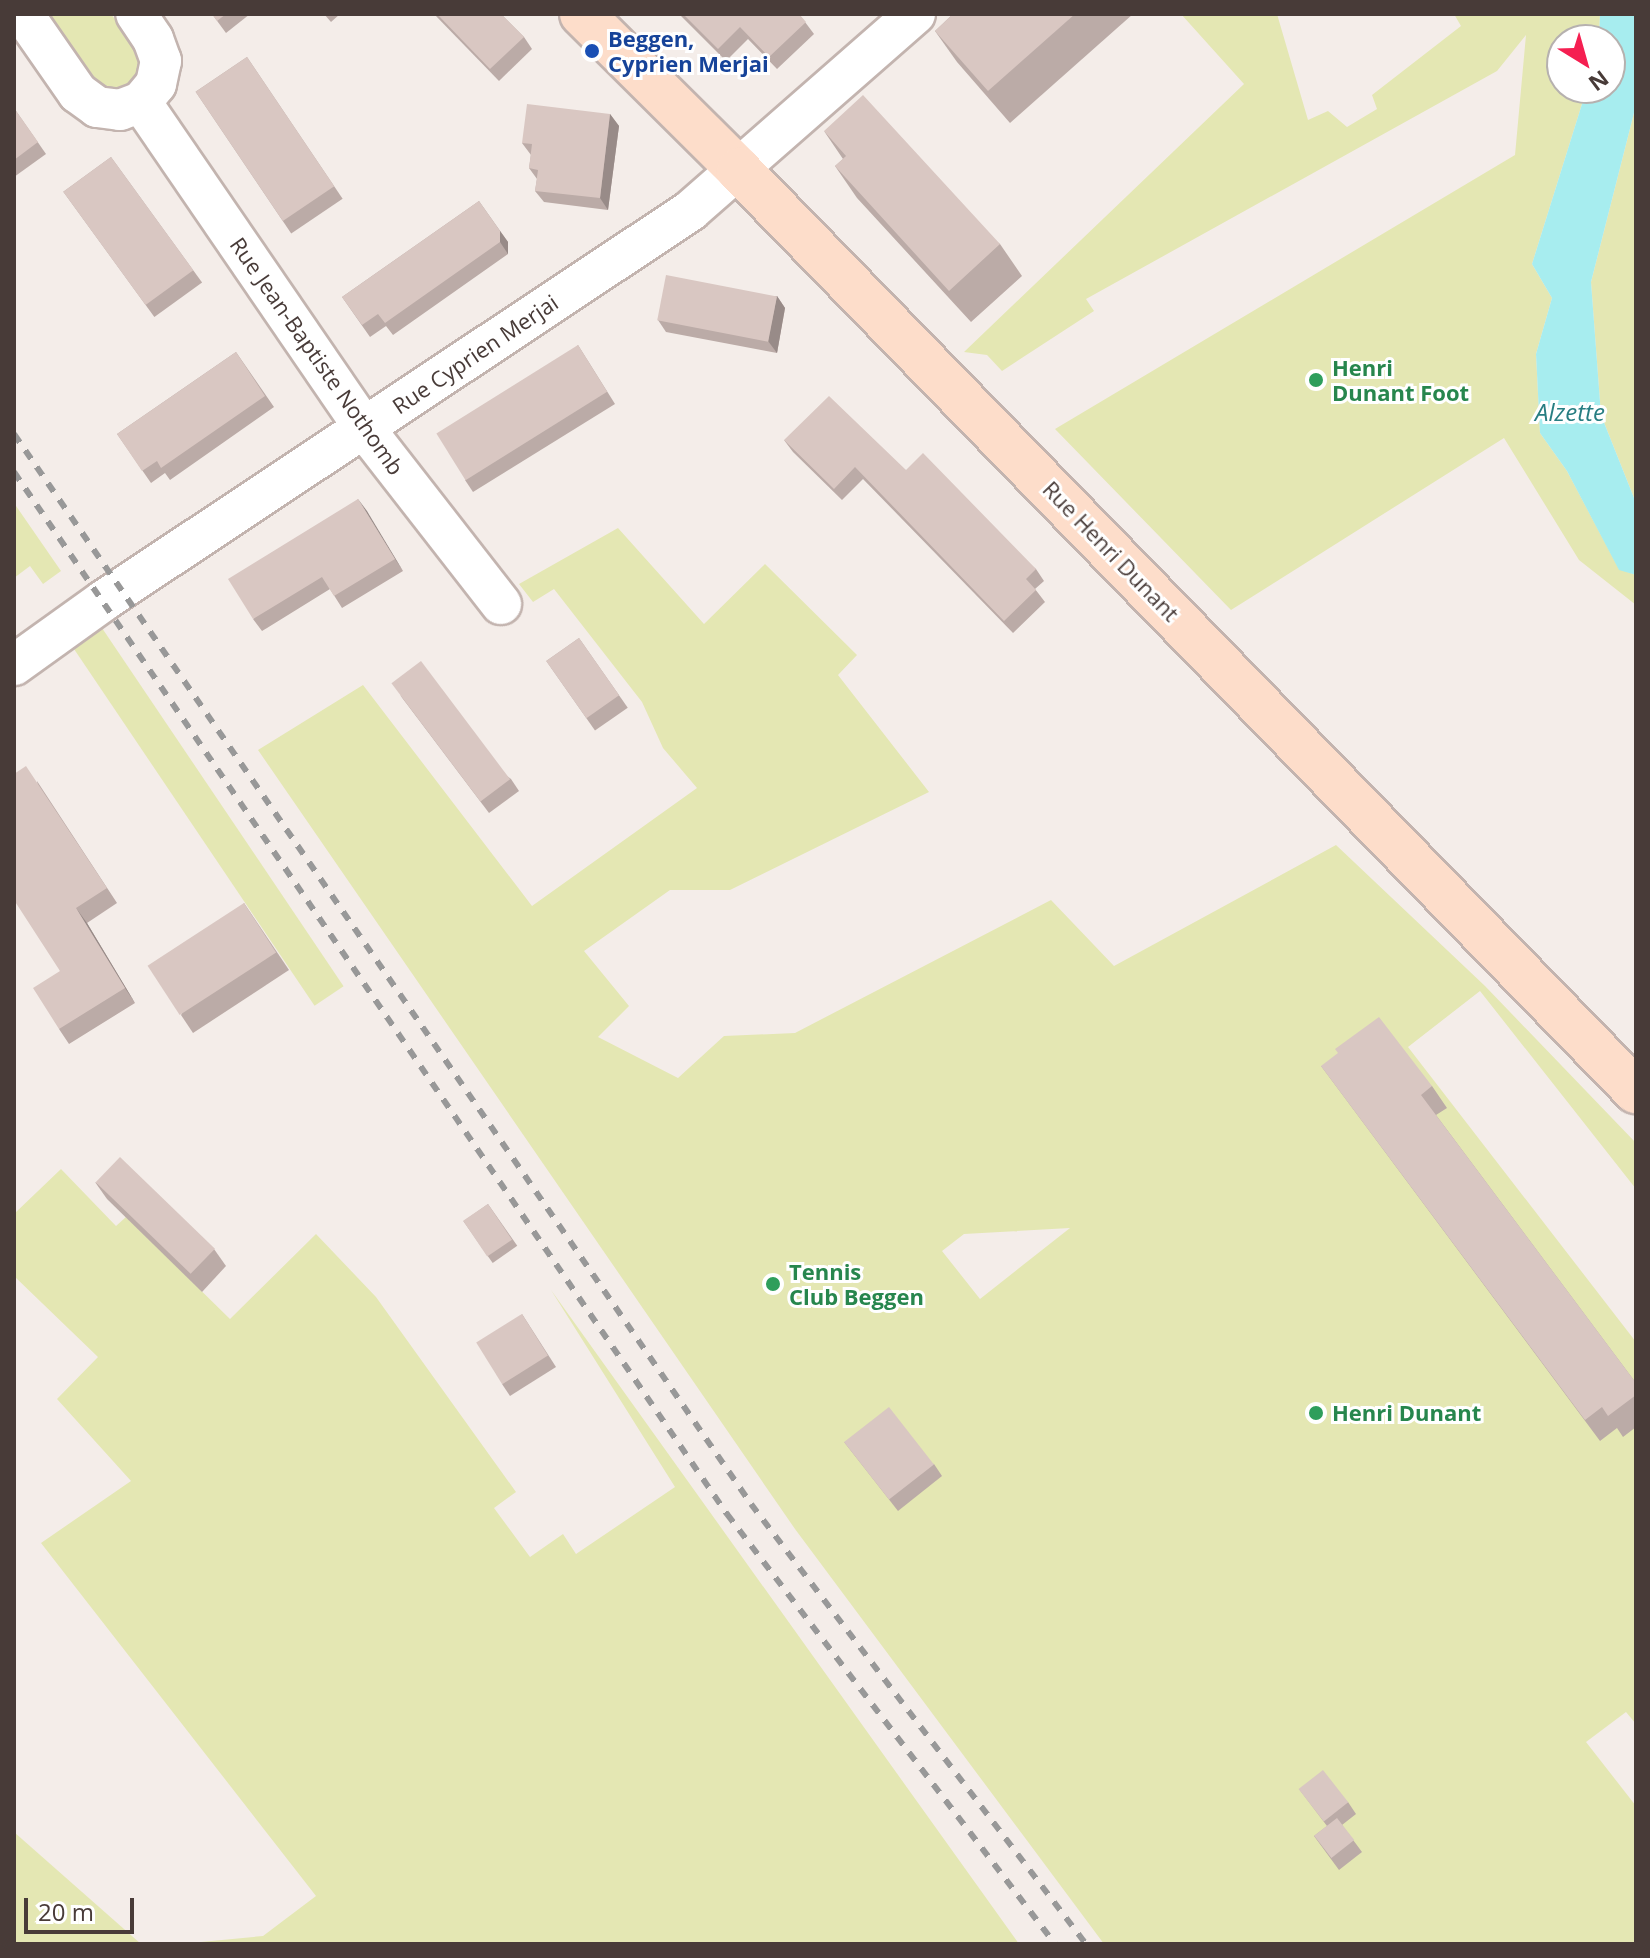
<!DOCTYPE html>
<style>
body{margin:0}
#map{position:relative;width:1650px;height:1958px;overflow:hidden;background:#f4ede9;font-family:"Open Sans",sans-serif}
div>[style]{position:absolute}
[style*='--x']{left:calc(var(--x)*1px);top:calc(var(--y)*1px);width:calc(var(--w)*1px);rotate:calc(var(--a)*1deg)}
.green>*{inset:0;background:#e4e7b3;transform-origin:0 0}
.water>*{inset:0;background:#a7edef}
.roads{filter:drop-shadow(2px 0 #c3b4af) drop-shadow(-2px 0 #c3b4af) drop-shadow(0 2px #c3b4af) drop-shadow(0 -2px #c3b4af)}
.minor>*{height:40px;margin:-20px;padding:0 20px;transform-origin:20px;border-radius:20px;background:#fff}
.secondary>*{height:44px;margin:-22px;padding:0 22px;transform-origin:22px;border-radius:22px;background:#fdddca}
.rail>*{height:6px;margin-top:-3px;transform-origin:0;background:repeating-linear-gradient(90deg,#989898 0 10px,transparent 0 20px)}
.wall>*{inset:0;background:#bbaba7;transform-origin:0 0}
.shaded-wall>*{inset:0;background:#988b88}
.building>*{inset:0;background:#d9c7c2;transform-origin:0 0}
.dots>*{width:22px;height:22px;translate:-50% -50%;box-sizing:border-box;border:4px solid #fff;border-radius:50%}
span{translate:-50% -50%;white-space:nowrap;text-align:center;line-height:1.15;-webkit-text-stroke:6px #fff;paint-order:stroke}
.transit-label{font-size:22px;color:#164399;font-weight:700}
.left{translate:0 -50%;text-align:left}
.street-label{font-size:22px;color:#483b38}
.leisure-label{font-size:22px;color:#27864d;font-weight:700}
.water-label{font-size:24px;color:#287e82;font-style:italic}
.frame{position:absolute;inset:0;border:16px solid #483b38;pointer-events:none}
.north{position:absolute;left:1546px;top:24px;width:80px;height:80px;box-sizing:border-box;background:#fff;border:2px solid #b6b1af;border-radius:50%;rotate:143deg;font-size:22px;font-weight:700;line-height:32px;text-align:center;color:#483b38}
.north::after{content:'';display:block;margin:auto;width:28px;height:36px;background:#f51f51;clip-path:polygon(50% 0,100% 100%,50% 72%,0 100%)}
.scale{position:absolute;left:24px;top:1898px;width:110px;height:36px;box-sizing:border-box;border:4px solid #483b38;border-top:0;padding-left:10px;font-size:24px;line-height:28px;white-space:nowrap;color:#483b38;-webkit-text-stroke:6px #fff;paint-order:stroke}
</style>
<div id="map">
<div class="green">
<div style="clip-path:polygon(49px 14px,111px 14px,138px 50px,142px 66px,137px 80px,124px 89px,109px 89px,96px 80px)"></div>
<div style="clip-path:polygon(1181px 14px,1277px 14px,1308px 120px,1328px 111px,1347px 127px,1377px 109px,1372px 95px,1461px 26px,1454px 14px,1600px 14px,1599px 40px,1562px 40px,1562px 88px,1587px 88px,1532px 264px,1552px 298px,1536px 354px,1540px 433px,1567px 471px,1619px 569px,1636px 575px,1636px 605px,1579px 560px,1504px 438px,1231px 610px,1055px 429px,1515px 155px,1526px 35px,1497px 71px,1086px 299px,1094px 311px,1002px 371px,987px 355px,964px 352px,1244px 84px)"></div>
<div style="clip-path:polygon(1636px 105px,1636px 503px,1601px 415px,1591px 282px)"></div>
<div style="clip-path:polygon(14px 503px,61px 571px,43px 584px,30px 566px,14px 578px)"></div>
<div style="clip-path:polygon(evenodd,618px 528px,704px 624px,765px 564px,857px 655px,838px 675px,929px 792px,730px 890px,670px 890px,584px 951px,629px 1006px,598px 1037px,678px 1078px,724px 1036px,795px 1033px,1051px 900px,1114px 966px,1336px 845px,1485px 986px,1636px 1143px,1636px 1189px,1480px 991px,1408px 1047px,1636px 1342px,1636px 1724px,1626px 1712px,1586px 1742px,1636px 1806px,1636px 1944px,1104px 1944px,795px 1529px,258px 750px,363px 685px,532px 906px,697px 788px,663px 748px,642px 702px,554px 589px,533px 602px,519px 584px,618px 528px,1070px 1228px,980px 1299px,942px 1251px,964px 1234px,1070px 1228px)"></div>
<div style="left:102px;top:628px;width:432px;height:35px;rotate:56deg"></div>
<div style="clip-path:polygon(61px 1169px,116px 1226px,126px 1217px,230px 1319px,316px 1234px,376px 1297px,516px 1492px,494px 1508px,530px 1557px,563px 1534px,576px 1554px,675px 1487px,551px 1290px,1019px 1944px,180px 1944px,263px 1936px,316px 1896px,41px 1543px,131px 1481px,57px 1399px,98px 1357px,14px 1276px,14px 1214px)"></div>
<div style="clip-path:polygon(14px 1832px,141px 1944px,14px 1944px)"></div>
</div>
<div class="water">
<div style="clip-path:polygon(1600px 14px,1636px 14px,1636px 105px,1591px 282px,1601px 415px,1636px 503px,1636px 575px,1619px 570px,1567px 471px,1540px 433px,1536px 354px,1552px 298px,1532px 264px,1587px 88px,1610px 88px,1610px 40px,1599px 40px)"></div>
</div>
<div class="roads">
<div class="minor">
<div style="--x:23;--y:14;--w:96;--a:55.2"></div>
<div style="--x:78;--y:93;--w:24;--a:36"></div>
<div style="--x:97;--y:107;--w:23;--a:7"></div>
<div style="--x:120;--y:110;--w:22;--a:-21"></div>
<div style="--x:141;--y:102;--w:23;--a:-50"></div>
<div style="--x:156;--y:84;--w:24;--a:-78"></div>
<div style="--x:161;--y:61;--w:23;--a:-110"></div>
<div style="--x:153;--y:39;--w:30;--a:-124"></div>
<div style="--x:141;--y:102;--w:395;--a:55.6"></div>
<div style="--x:364;--y:428;--w:223;--a:52.1"></div>
<div style="--x:14;--y:665;--w:110;--a:-35.7"></div>
<div style="--x:103;--y:601;--w:705;--a:-33.6"></div>
<div style="--x:690;--y:211;--w:299;--a:-41.2"></div>
</div>
<div class="secondary">
<div style="--x:582;--y:14;--w:221;--a:44.8"></div>
<div style="--x:739;--y:170;--w:1286;--a:45.76"></div>
</div>
</div>
<div class="rail">
<div style="--x:14;--y:434;--w:1299;--a:55.44"></div>
<div style="--x:751;--y:1504;--w:553;--a:52.72"></div>
<div style="--x:14;--y:472;--w:1263;--a:55.62"></div>
<div style="--x:727;--y:1514;--w:541;--a:52.66"></div>
</div>
<div class="wall">
<div style="clip-path:polygon(212px 14px,250px 14px,226px 33px)"></div>
<div style="clip-path:polygon(324px 14px,340px 14px,331px 22px)"></div>
<div style="clip-path:polygon(434px 14px,501px 14px,524px 37px,532px 49px,499px 81px)"></div>
<div style="clip-path:polygon(679px 14px,799px 14px,814px 34px,777px 69px,748px 39px,726px 61px)"></div>
<div style="clip-path:polygon(953px 14px,1133px 14px,1010px 123px,957px 62px,935px 31px)"></div>
<div style="left:247px;top:57px;width:171px;height:62px;rotate:56deg"></div>
<div style="clip-path:polygon(14px 108px,46px 154px,14px 177px)"></div>
<div style="clip-path:polygon(610px 114px,619px 126px,608px 210px,544px 202px,535px 191px,537px 179px,529px 168px,531px 155px,522px 143px)"></div>
<div style="clip-path:polygon(824px 131px,1000px 244px,1022px 276px,971px 322px,857px 198px,835px 166px,843px 159px)"></div>
<div style="left:111px;top:157px;width:155px;height:59px;rotate:54deg"></div>
<div style="clip-path:polygon(479px 201px,508px 242px,508px 254px,393px 335px,386px 326px,370px 337px,342px 297px)"></div>
<div style="clip-path:polygon(777px 296px,785px 308px,777px 353px,666px 332px,658px 320px)"></div>
<div style="clip-path:polygon(578px 345px,615px 404px,473px 492px,465px 480px)"></div>
<div style="clip-path:polygon(236px 352px,274px 407px,170px 480px,165px 473px,151px 483px,117px 434px)"></div>
<div style="clip-path:polygon(784px 440px,906px 470px,1036px 569px,1044px 581px,1035px 589px,1045px 602px,1013px 633px,863px 479px,842px 500px,793px 452px)"></div>
<div style="clip-path:polygon(358px 499px,403px 571px,342px 608px,330px 589px,262px 631px,253px 619px)"></div>
<div style="left:579px;top:638px;width:85px;height:40px;rotate:55deg"></div>
<div style="clip-path:polygon(400px 695px,511px 779px,519px 791px,489px 813px)"></div>
<div style="clip-path:polygon(37px 781px,117px 903px,87px 923px,135px 1003px,69px 1044px,59px 1029px,60px 971px)"></div>
<div style="clip-path:polygon(244px 903px,289px 970px,193px 1033px,181px 1015px)"></div>
<div style="clip-path:polygon(1321px 1066px,1432px 1086px,1447px 1108px,1436px 1115px,1636px 1383px,1636px 1427px,1623px 1437px,1617px 1428px,1600px 1441px)"></div>
<div style="clip-path:polygon(95px 1182px,214px 1249px,226px 1266px,202px 1292px,107px 1199px)"></div>
<div style="left:488px;top:1204px;width:51px;height:30px;rotate:55deg"></div>
<div style="clip-path:polygon(522px 1314px,556px 1367px,510px 1396px,502px 1384px)"></div>
<div style="clip-path:polygon(844px 1442px,934px 1464px,942px 1476px,898px 1511px)"></div>
<div style="clip-path:polygon(1299px 1789px,1348px 1802px,1356px 1814px,1342px 1825px,1362px 1852px,1339px 1870px,1314px 1836px,1327px 1826px)"></div>
</div>
<div class="shaded-wall">
<div style="clip-path:polygon(610px 114px,619px 126px,608px 210px,600px 198px)"></div>
<div style="clip-path:polygon(500px 231px,508px 242px,508px 254px,500px 242px)"></div>
<div style="clip-path:polygon(777px 296px,785px 308px,777px 353px,768px 341px)"></div>
<div style="clip-path:polygon(358px 499px,367px 511px,403px 571px,395px 559px)"></div>
<div style="clip-path:polygon(76px 908px,87px 923px,135px 1003px,125px 988px)"></div>
</div>
<div class="building">
<div style="clip-path:polygon(212px 14px,226px 14px,217px 21px)"></div>
<div style="clip-path:polygon(437px 14px,501px 14px,524px 37px,490px 69px)"></div>
<div style="clip-path:polygon(683px 14px,799px 14px,806px 22px,769px 57px,740px 27px,718px 49px)"></div>
<div style="clip-path:polygon(953px 14px,1075px 14px,988px 91px,935px 31px)"></div>
<div style="left:247px;top:57px;width:156px;height:62px;rotate:56deg"></div>
<div style="clip-path:polygon(863px 95px,1000px 244px,949px 291px,835px 166px,846px 156px,824px 131px)"></div>
<div style="clip-path:polygon(527px 104px,610px 114px,600px 198px,535px 191px,538px 170px,529px 168px,532px 144px,522px 143px)"></div>
<div style="clip-path:polygon(14px 108px,38px 142px,14px 160px)"></div>
<div style="left:111px;top:157px;width:140px;height:59px;rotate:54deg"></div>
<div style="clip-path:polygon(479px 201px,500px 231px,500px 242px,385px 323px,378px 314px,362px 325px,342px 297px)"></div>
<div style="left:666px;top:275px;width:113px;height:46px;rotate:11deg"></div>
<div style="left:578px;top:345px;width:55px;height:167px;rotate:58deg"></div>
<div style="clip-path:polygon(236px 352px,265px 396px,161px 468px,157px 461px,142px 471px,117px 434px)"></div>
<div style="clip-path:polygon(829px 396px,906px 470px,923px 453px,1036px 569px,1026px 579px,1036px 590px,1004px 621px,855px 467px,834px 489px,784px 440px)"></div>
<div style="clip-path:polygon(358px 499px,395px 559px,334px 596px,322px 577px,253px 619px,228px 579px)"></div>
<div style="left:579px;top:638px;width:70px;height:40px;rotate:55deg"></div>
<div style="left:421px;top:661px;width:148px;height:37px;rotate:53deg"></div>
<div style="clip-path:polygon(26px 766px,107px 888px,76px 908px,125px 988px,59px 1029px,33px 988px,60px 971px,14px 900px,14px 774px)"></div>
<div style="left:244px;top:903px;width:59px;height:115px;rotate:57deg"></div>
<div style="clip-path:polygon(1379px 1017px,1432px 1086px,1421px 1095px,1636px 1383px,1636px 1395px,1608px 1416px,1602px 1407px,1585px 1420px,1321px 1066px,1338px 1053px,1335px 1049px)"></div>
<div style="left:120px;top:1157px;width:132px;height:35px;rotate:44deg"></div>
<div style="left:488px;top:1204px;width:43px;height:30px;rotate:56deg"></div>
<div style="left:522px;top:1314px;width:49px;height:54px;rotate:58deg"></div>
<div style="left:889px;top:1407px;width:73px;height:57px;rotate:52deg"></div>
<div style="left:1323px;top:1770px;width:41px;height:31px;rotate:52deg"></div>
<div style="left:1337px;top:1818px;width:28px;height:29px;rotate:52deg"></div>
</div>
<div class="dots">
<div style="left:592px;top:51px;background:#1a4fb4"></div>
<div style="left:1316px;top:380px;background:#2e9e5b"></div>
<div style="left:773px;top:1284px;background:#2e9e5b"></div>
<div style="left:1316px;top:1413px;background:#2e9e5b"></div>
</div>
<div class="transit-label">
<span class="left" style="left:608px;top:51px">Beggen,<br>Cyprien Merjai</span>
</div>
<div class="street-label">
<span style="left:475px;top:354px;rotate:-34deg">Rue Cyprien Merjai</span>
<span style="left:317px;top:356px;rotate:55deg">Rue Jean-Baptiste Nothomb</span>
<span style="left:1111px;top:551px;rotate:46deg">Rue Henri Dunant</span>
</div>
<div class="leisure-label">
<span class="left" style="left:1332px;top:380px">Henri<br>Dunant Foot</span>
<span class="left" style="left:789px;top:1284px">Tennis<br>Club Beggen</span>
<span class="left" style="left:1332px;top:1413px">Henri Dunant</span>
</div>
<div class="water-label">
<span style="left:1570px;top:412px">Alzette</span>
</div>
<div class="frame"></div>
<div class="north">N</div>
<div class="scale">20 m</div>
</div>
